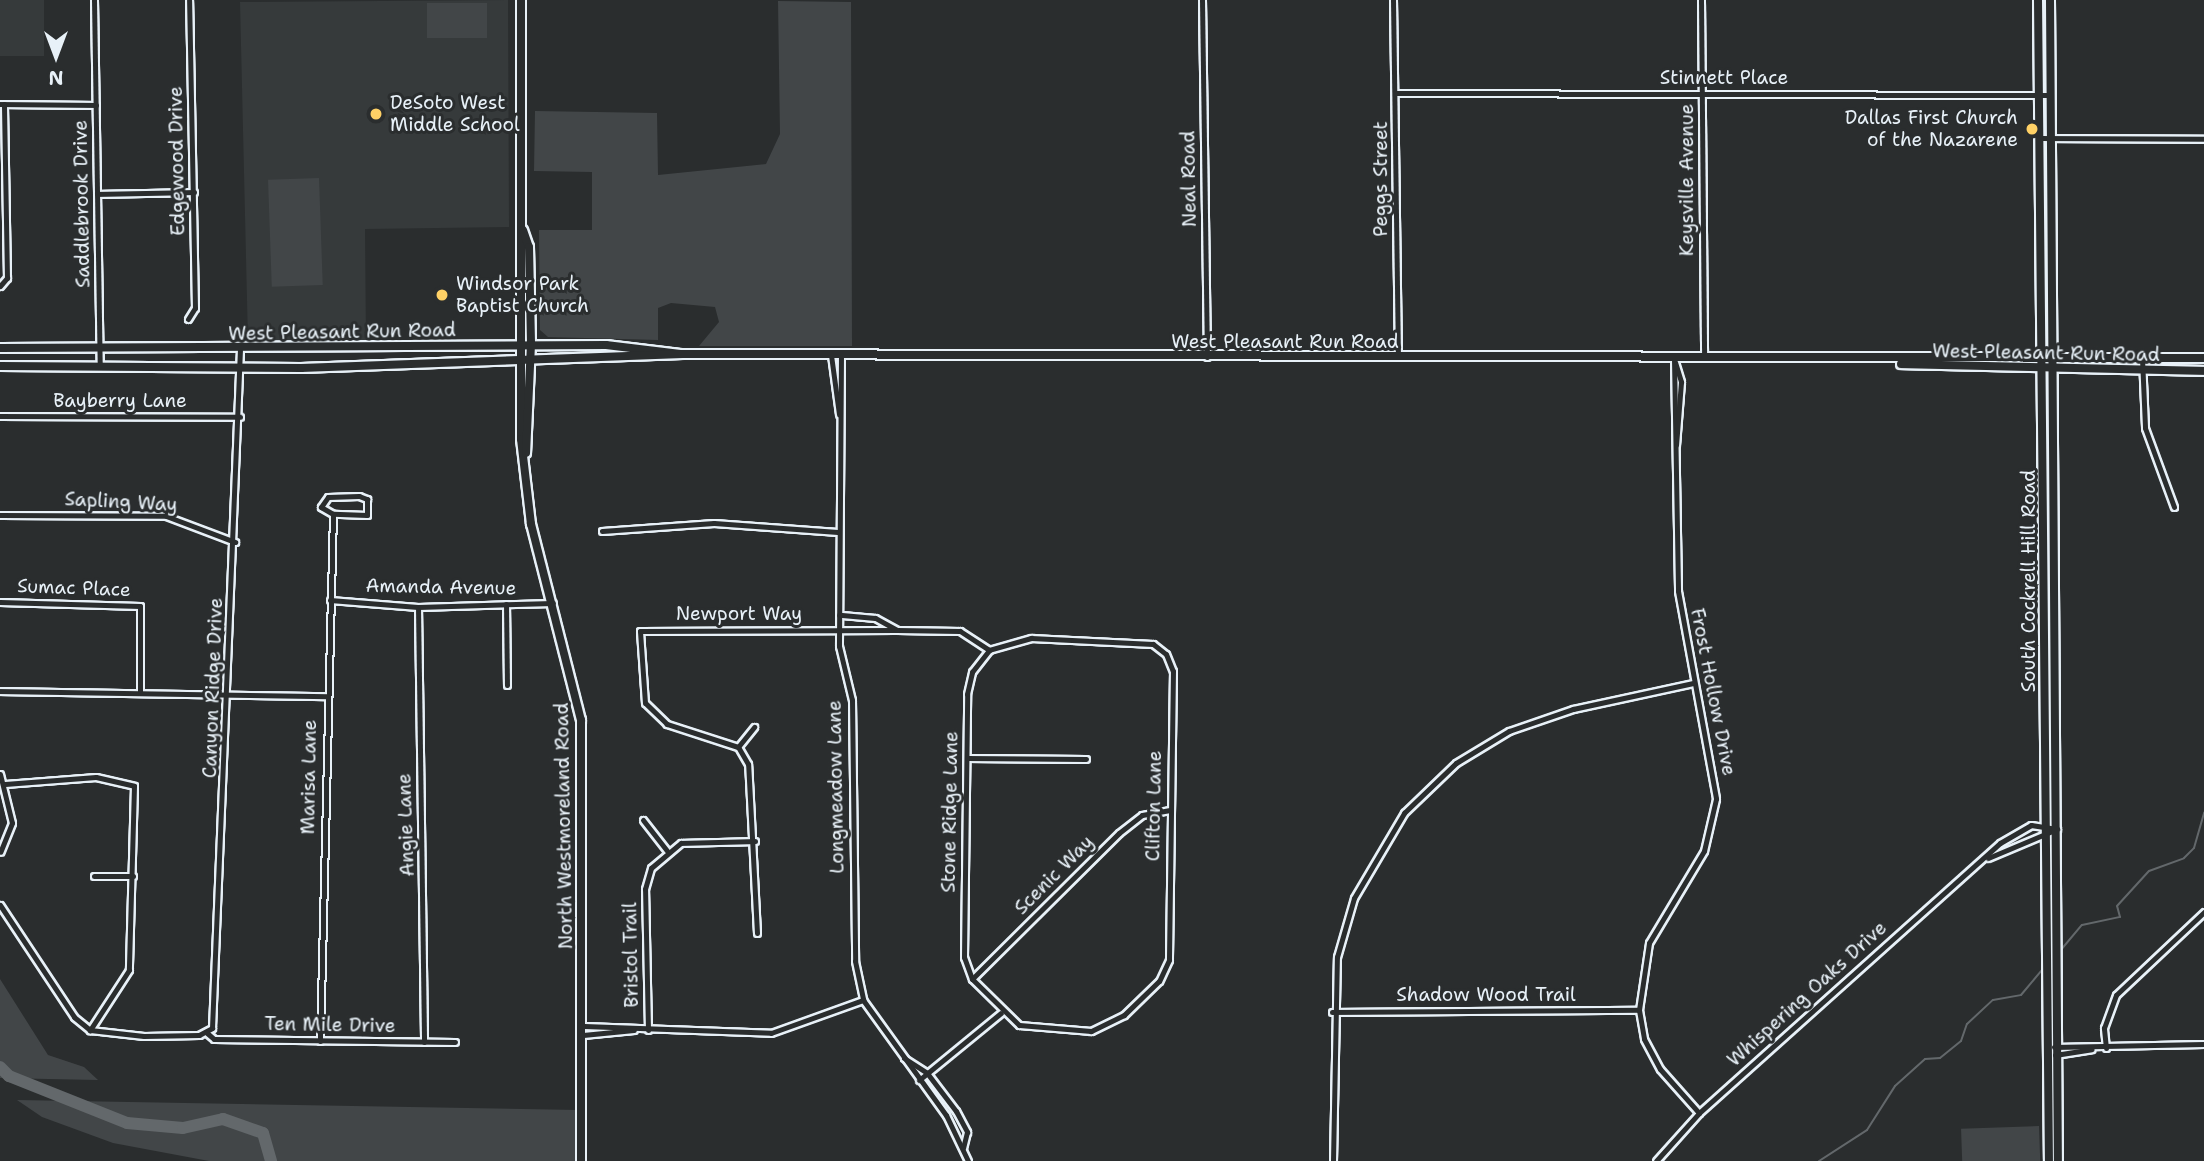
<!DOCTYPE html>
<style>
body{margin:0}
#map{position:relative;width:2204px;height:1161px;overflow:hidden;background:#2a2d2e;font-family:"Shantell Sans",sans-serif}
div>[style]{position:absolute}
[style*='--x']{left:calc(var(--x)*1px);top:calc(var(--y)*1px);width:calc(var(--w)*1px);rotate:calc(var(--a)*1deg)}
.built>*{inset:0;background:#363a3b;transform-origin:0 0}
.green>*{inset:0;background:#424648;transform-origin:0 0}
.stream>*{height:2px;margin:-1px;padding:0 1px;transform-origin:1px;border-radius:1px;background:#63686b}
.river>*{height:12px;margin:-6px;padding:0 6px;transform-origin:6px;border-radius:6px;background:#63686b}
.roads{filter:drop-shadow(2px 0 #e8f1f8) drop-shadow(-2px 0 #e8f1f8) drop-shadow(0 2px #e8f1f8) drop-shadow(0 -2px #e8f1f8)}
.street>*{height:5px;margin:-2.5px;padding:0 2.5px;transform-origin:2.5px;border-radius:2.5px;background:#2a2d2e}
.secondary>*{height:8px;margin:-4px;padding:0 4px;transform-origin:4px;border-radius:4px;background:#2a2d2e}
.dots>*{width:19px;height:19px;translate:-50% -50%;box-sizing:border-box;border:4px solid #2a2d2e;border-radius:50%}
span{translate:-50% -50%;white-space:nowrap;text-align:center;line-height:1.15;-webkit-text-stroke:6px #2a2d2e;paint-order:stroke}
.street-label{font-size:19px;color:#e8f1f8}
.poi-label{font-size:19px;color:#e8f1f8}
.left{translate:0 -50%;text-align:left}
.right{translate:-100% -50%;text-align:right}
.north{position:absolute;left:21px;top:21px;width:70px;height:70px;-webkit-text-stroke:5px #2a2d2e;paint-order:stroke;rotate:180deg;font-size:19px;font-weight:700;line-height:28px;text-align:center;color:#e8f1f8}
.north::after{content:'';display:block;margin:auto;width:24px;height:32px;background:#e8f1f8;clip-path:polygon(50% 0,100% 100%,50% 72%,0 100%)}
</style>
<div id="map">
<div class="built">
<div style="left:0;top:0;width:44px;height:56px"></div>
<div style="clip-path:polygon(508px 0,509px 227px,365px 229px,366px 341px,248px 342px,240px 2px)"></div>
</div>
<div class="green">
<div style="clip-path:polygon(778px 1px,851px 2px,852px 346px,699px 346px,719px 322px,715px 307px,671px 303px,658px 308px,658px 340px,548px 337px,540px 330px,539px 230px,592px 230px,592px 172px,534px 171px,535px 111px,657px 113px,658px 175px,766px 164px,780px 134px)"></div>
<div style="left:427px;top:3px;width:60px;height:35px"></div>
<div style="left:319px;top:178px;width:107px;height:51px;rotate:88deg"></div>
<div style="clip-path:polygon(0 979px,48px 1055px,84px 1067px,98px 1080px,0 1078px)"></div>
<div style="clip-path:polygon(17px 1100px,578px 1110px,576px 1161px,209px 1161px,113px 1143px,42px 1117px)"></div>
<div style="left:2039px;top:1126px;width:35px;height:78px;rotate:88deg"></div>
</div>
<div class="stream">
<div style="--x:2060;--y:951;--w:34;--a:-50"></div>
<div style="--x:2082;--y:925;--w:39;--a:-12"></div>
<div style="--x:2120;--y:917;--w:11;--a:-105"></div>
<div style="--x:2117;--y:906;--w:47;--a:-47.6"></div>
<div style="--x:2149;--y:871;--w:37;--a:-20"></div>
<div style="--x:2184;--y:858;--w:14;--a:-45"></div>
<div style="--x:2194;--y:848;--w:37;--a:-74"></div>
<div style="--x:1819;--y:1161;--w:57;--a:-32.9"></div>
<div style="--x:1867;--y:1130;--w:52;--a:-57.5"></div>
<div style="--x:1895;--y:1086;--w:40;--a:-42"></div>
<div style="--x:1925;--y:1059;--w:15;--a:-4"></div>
<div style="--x:1940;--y:1058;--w:27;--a:-39"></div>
<div style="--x:1961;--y:1041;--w:18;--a:-71"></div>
<div style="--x:1967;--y:1024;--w:35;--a:-43"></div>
<div style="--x:1993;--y:1000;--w:28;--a:-10"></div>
<div style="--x:2021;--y:995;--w:35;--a:-50"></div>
</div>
<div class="river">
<div style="--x:0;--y:1067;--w:13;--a:45"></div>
<div style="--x:9;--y:1076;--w:127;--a:21.7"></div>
<div style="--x:127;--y:1123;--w:56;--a:5.1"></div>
<div style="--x:183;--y:1128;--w:41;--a:-12.7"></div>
<div style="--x:223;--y:1119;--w:42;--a:19.3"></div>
<div style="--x:263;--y:1133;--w:29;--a:74"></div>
</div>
<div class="roads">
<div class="street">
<div style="--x:94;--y:0;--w:366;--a:89.1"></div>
<div style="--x:1202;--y:0;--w:357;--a:89.2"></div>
<div style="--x:1393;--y:0;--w:357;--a:89.2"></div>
<div style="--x:1701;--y:0;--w:357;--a:89.5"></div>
<div style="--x:1397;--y:93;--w:654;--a:0.18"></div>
<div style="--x:0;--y:104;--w:96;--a:0.6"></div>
<div style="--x:2040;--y:138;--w:164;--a:0.3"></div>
<div style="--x:97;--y:194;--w:97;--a:-1.2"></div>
<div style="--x:0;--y:286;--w:11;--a:-49"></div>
<div style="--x:7;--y:278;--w:174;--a:-91"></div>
<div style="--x:188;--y:319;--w:13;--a:-58"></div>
<div style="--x:195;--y:308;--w:308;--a:-91.1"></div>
<div style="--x:831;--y:355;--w:60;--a:82.3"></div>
<div style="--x:841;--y:355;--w:291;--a:90.4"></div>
<div style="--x:839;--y:646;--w:56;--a:76.5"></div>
<div style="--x:852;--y:700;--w:261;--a:89.3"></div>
<div style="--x:855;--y:961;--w:40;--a:78"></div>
<div style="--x:863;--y:1000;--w:142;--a:54.2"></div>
<div style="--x:946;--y:1115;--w:51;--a:64.4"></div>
<div style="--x:2142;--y:358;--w:70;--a:87.5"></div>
<div style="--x:2145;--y:428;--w:84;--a:69.8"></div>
<div style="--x:1674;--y:359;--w:232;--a:89"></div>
<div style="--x:1678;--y:591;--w:211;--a:79.6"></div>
<div style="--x:1716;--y:799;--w:53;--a:103"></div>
<div style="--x:1704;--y:851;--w:107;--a:120.9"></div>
<div style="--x:1649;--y:943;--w:68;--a:98.5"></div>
<div style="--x:1639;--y:1010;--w:29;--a:80"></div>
<div style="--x:1644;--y:1039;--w:34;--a:62"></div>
<div style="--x:1660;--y:1069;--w:59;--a:48.4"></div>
<div style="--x:1675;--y:362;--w:21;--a:73"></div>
<div style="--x:1681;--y:382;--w:63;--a:94.5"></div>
<div style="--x:0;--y:416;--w:240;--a:0.2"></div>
<div style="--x:359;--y:496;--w:9;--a:21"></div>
<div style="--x:367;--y:499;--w:16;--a:90"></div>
<div style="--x:367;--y:515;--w:34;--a:-178"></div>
<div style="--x:333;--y:514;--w:14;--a:-150"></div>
<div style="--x:321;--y:507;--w:12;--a:-55"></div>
<div style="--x:328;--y:497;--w:31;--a:-2"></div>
<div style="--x:0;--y:515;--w:166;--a:0.3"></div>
<div style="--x:166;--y:516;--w:74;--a:20.6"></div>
<div style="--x:602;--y:531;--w:112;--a:-4.1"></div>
<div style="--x:714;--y:523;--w:124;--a:4.2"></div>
<div style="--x:330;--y:600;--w:88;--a:4.5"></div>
<div style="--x:418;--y:607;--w:135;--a:-1.7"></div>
<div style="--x:0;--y:602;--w:140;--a:1.6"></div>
<div style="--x:140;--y:606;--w:86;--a:90"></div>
<div style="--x:506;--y:604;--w:81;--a:89.3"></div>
<div style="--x:418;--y:607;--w:435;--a:89.2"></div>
<div style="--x:897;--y:630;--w:63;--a:0.9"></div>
<div style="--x:960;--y:631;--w:35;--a:33"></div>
<div style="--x:1031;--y:638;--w:122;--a:2.8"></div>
<div style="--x:1153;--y:644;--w:16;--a:38"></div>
<div style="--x:1166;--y:654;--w:18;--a:68"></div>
<div style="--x:1173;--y:671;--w:289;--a:90.8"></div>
<div style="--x:1169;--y:960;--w:23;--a:115"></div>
<div style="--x:1159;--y:981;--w:49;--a:135.8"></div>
<div style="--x:1124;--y:1015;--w:37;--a:154"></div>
<div style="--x:1091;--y:1031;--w:72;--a:-175.2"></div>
<div style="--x:1019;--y:1025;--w:66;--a:-135.6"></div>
<div style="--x:972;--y:979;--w:23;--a:-110"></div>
<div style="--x:964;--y:957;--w:263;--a:-89.3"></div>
<div style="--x:967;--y:694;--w:23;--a:-77"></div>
<div style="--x:972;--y:672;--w:28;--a:-52"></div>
<div style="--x:989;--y:650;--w:44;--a:-15.9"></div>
<div style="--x:0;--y:691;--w:326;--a:0.9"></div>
<div style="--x:738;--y:747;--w:26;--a:-51"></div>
<div style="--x:967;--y:758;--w:119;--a:0.5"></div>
<div style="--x:0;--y:774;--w:50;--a:76.2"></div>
<div style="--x:12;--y:823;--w:31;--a:112"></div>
<div style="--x:5;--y:784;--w:91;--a:-4.4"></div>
<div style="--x:96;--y:777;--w:39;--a:13"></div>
<div style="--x:134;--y:786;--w:184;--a:91.6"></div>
<div style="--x:129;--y:970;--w:72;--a:123"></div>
<div style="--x:643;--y:820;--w:39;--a:52"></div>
<div style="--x:1988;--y:858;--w:75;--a:-22.8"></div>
<div style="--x:94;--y:876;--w:39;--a:0"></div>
<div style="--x:0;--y:905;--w:134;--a:56.5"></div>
<div style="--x:74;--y:1017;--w:21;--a:39"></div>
<div style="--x:90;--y:1030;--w:54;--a:6.3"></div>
<div style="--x:144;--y:1036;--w:55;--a:-1"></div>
<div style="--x:199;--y:1035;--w:15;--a:-28"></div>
<div style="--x:212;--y:1028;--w:679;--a:-87.64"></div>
<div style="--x:757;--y:933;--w:169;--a:-93"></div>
<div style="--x:748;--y:764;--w:20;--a:-120"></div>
<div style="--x:738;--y:747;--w:75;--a:-162.1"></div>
<div style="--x:667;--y:724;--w:30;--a:-136"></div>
<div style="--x:645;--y:703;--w:72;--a:-94"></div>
<div style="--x:640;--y:631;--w:257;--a:-0.2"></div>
<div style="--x:897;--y:630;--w:25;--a:-151"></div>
<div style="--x:875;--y:618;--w:36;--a:-175"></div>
<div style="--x:972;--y:979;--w:207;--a:-44.8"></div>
<div style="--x:1119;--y:833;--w:29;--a:-38"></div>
<div style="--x:1142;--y:815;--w:27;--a:-10"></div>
<div style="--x:1332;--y:1012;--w:307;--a:-0.4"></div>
<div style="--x:584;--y:1026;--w:187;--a:2.1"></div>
<div style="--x:771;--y:1033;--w:98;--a:-19.7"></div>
<div style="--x:648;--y:1030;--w:141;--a:-91.2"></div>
<div style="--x:645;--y:889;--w:22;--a:-74"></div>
<div style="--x:651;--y:868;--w:39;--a:-40"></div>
<div style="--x:681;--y:843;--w:74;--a:-1.5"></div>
<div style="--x:207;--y:1033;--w:9;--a:41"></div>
<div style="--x:214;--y:1039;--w:241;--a:0.7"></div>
<div style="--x:583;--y:1035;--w:51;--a:-5.6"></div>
<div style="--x:320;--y:1041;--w:527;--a:-88.59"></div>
<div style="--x:2054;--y:1047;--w:150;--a:-1.1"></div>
<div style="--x:2106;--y:1048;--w:20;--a:-96"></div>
<div style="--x:2104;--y:1028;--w:35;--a:-70"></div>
<div style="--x:2116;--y:995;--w:121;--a:-43.3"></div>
<div style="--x:2055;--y:1055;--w:37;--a:-9"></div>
<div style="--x:904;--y:1058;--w:27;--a:33"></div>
<div style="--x:927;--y:1073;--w:48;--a:52.7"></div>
<div style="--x:956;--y:1111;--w:24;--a:62"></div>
<div style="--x:967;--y:1132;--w:16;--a:104"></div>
<div style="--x:919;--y:1080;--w:106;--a:-39.3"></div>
<div style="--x:1333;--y:1161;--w:204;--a:-88.9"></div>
<div style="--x:1337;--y:957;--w:61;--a:-73.9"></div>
<div style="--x:1354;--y:898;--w:99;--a:-59.5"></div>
<div style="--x:1404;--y:813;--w:72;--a:-43.9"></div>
<div style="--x:1456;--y:763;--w:62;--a:-31.1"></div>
<div style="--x:1509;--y:731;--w:68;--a:-19"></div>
<div style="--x:1573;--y:709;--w:123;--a:-12.2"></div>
<div style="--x:1656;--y:1161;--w:64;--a:-48.1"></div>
<div style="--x:1699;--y:1113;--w:404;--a:-41.9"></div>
<div style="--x:2000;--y:843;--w:36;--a:-30"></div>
<div style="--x:2031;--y:825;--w:26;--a:9"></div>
</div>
<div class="secondary">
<div style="--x:521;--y:0;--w:439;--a:90"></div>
<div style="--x:521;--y:439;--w:86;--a:83.3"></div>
<div style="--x:531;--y:524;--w:202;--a:75.7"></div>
<div style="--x:581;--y:720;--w:441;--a:90"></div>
<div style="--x:2038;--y:0;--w:1161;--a:89.46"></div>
<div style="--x:2050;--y:0;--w:1161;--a:89.61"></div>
<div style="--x:523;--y:230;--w:18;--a:71"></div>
<div style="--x:529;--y:247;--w:97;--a:88.8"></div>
<div style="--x:531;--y:344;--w:109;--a:92.6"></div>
<div style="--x:0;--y:348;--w:606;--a:-0.28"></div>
<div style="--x:606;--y:345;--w:75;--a:6.9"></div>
<div style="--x:1901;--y:364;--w:303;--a:1.3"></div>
<div style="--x:0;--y:366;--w:301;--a:0.4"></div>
<div style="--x:301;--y:368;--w:382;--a:-2.1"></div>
<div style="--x:683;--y:354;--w:1521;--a:0.15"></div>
</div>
</div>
<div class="dots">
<div style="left:376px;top:114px;background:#ffd166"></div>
<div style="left:2032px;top:129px;background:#ffd166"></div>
<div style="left:442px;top:295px;background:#ffd166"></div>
</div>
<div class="street-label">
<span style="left:1724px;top:78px">Stinnett Place</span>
<span style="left:177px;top:161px;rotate:-91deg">Edgewood Drive</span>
<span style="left:1189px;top:179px;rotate:-91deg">Neal Road</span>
<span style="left:1381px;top:179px;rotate:-90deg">Peggs Street</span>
<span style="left:1687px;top:180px;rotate:-90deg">Keysville Avenue</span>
<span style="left:82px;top:204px;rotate:-91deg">Saddlebrook Drive</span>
<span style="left:342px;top:332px;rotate:-1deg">West Pleasant Run Road</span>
<span style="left:1285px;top:342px">West Pleasant Run Road</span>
<span style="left:2046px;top:353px;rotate:1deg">West Pleasant Run Road</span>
<span style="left:120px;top:401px">Bayberry Lane</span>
<span style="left:121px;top:502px;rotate:3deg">Sapling Way</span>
<span style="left:2029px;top:581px;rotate:-90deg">South Cockrell Hill Road</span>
<span style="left:441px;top:587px;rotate:1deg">Amanda Avenue</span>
<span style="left:74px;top:588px;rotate:2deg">Sumac Place</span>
<span style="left:739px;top:614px">Newport Way</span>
<span style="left:213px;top:688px;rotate:-88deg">Canyon Ridge Drive</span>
<span style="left:1713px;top:692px;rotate:79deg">Frost Hollow Drive</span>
<span style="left:309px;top:777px;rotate:-89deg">Marisa Lane</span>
<span style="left:836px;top:787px;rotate:-91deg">Longmeadow Lane</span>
<span style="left:1154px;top:806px;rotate:-89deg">Clifton Lane</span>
<span style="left:950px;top:812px;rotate:-89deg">Stone Ridge Lane</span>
<span style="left:406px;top:825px;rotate:-92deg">Angie Lane</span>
<span style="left:564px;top:826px;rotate:-91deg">North Westmoreland Road</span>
<span style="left:1054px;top:875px;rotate:-45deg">Scenic Way</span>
<span style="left:631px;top:955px;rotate:-91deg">Bristol Trail</span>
<span style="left:1807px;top:994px;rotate:-42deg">Whispering Oaks Drive</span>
<span style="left:1486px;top:995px">Shadow Wood Trail</span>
<span style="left:330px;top:1025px;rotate:1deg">Ten Mile Drive</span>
</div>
<div class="poi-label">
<span class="left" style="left:390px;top:114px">DeSoto West<br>Middle School</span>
<span class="right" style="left:2018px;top:129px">Dallas First Church<br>of the Nazarene</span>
<span class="left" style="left:456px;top:295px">Windsor Park<br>Baptist Church</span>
</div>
<div class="north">N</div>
</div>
